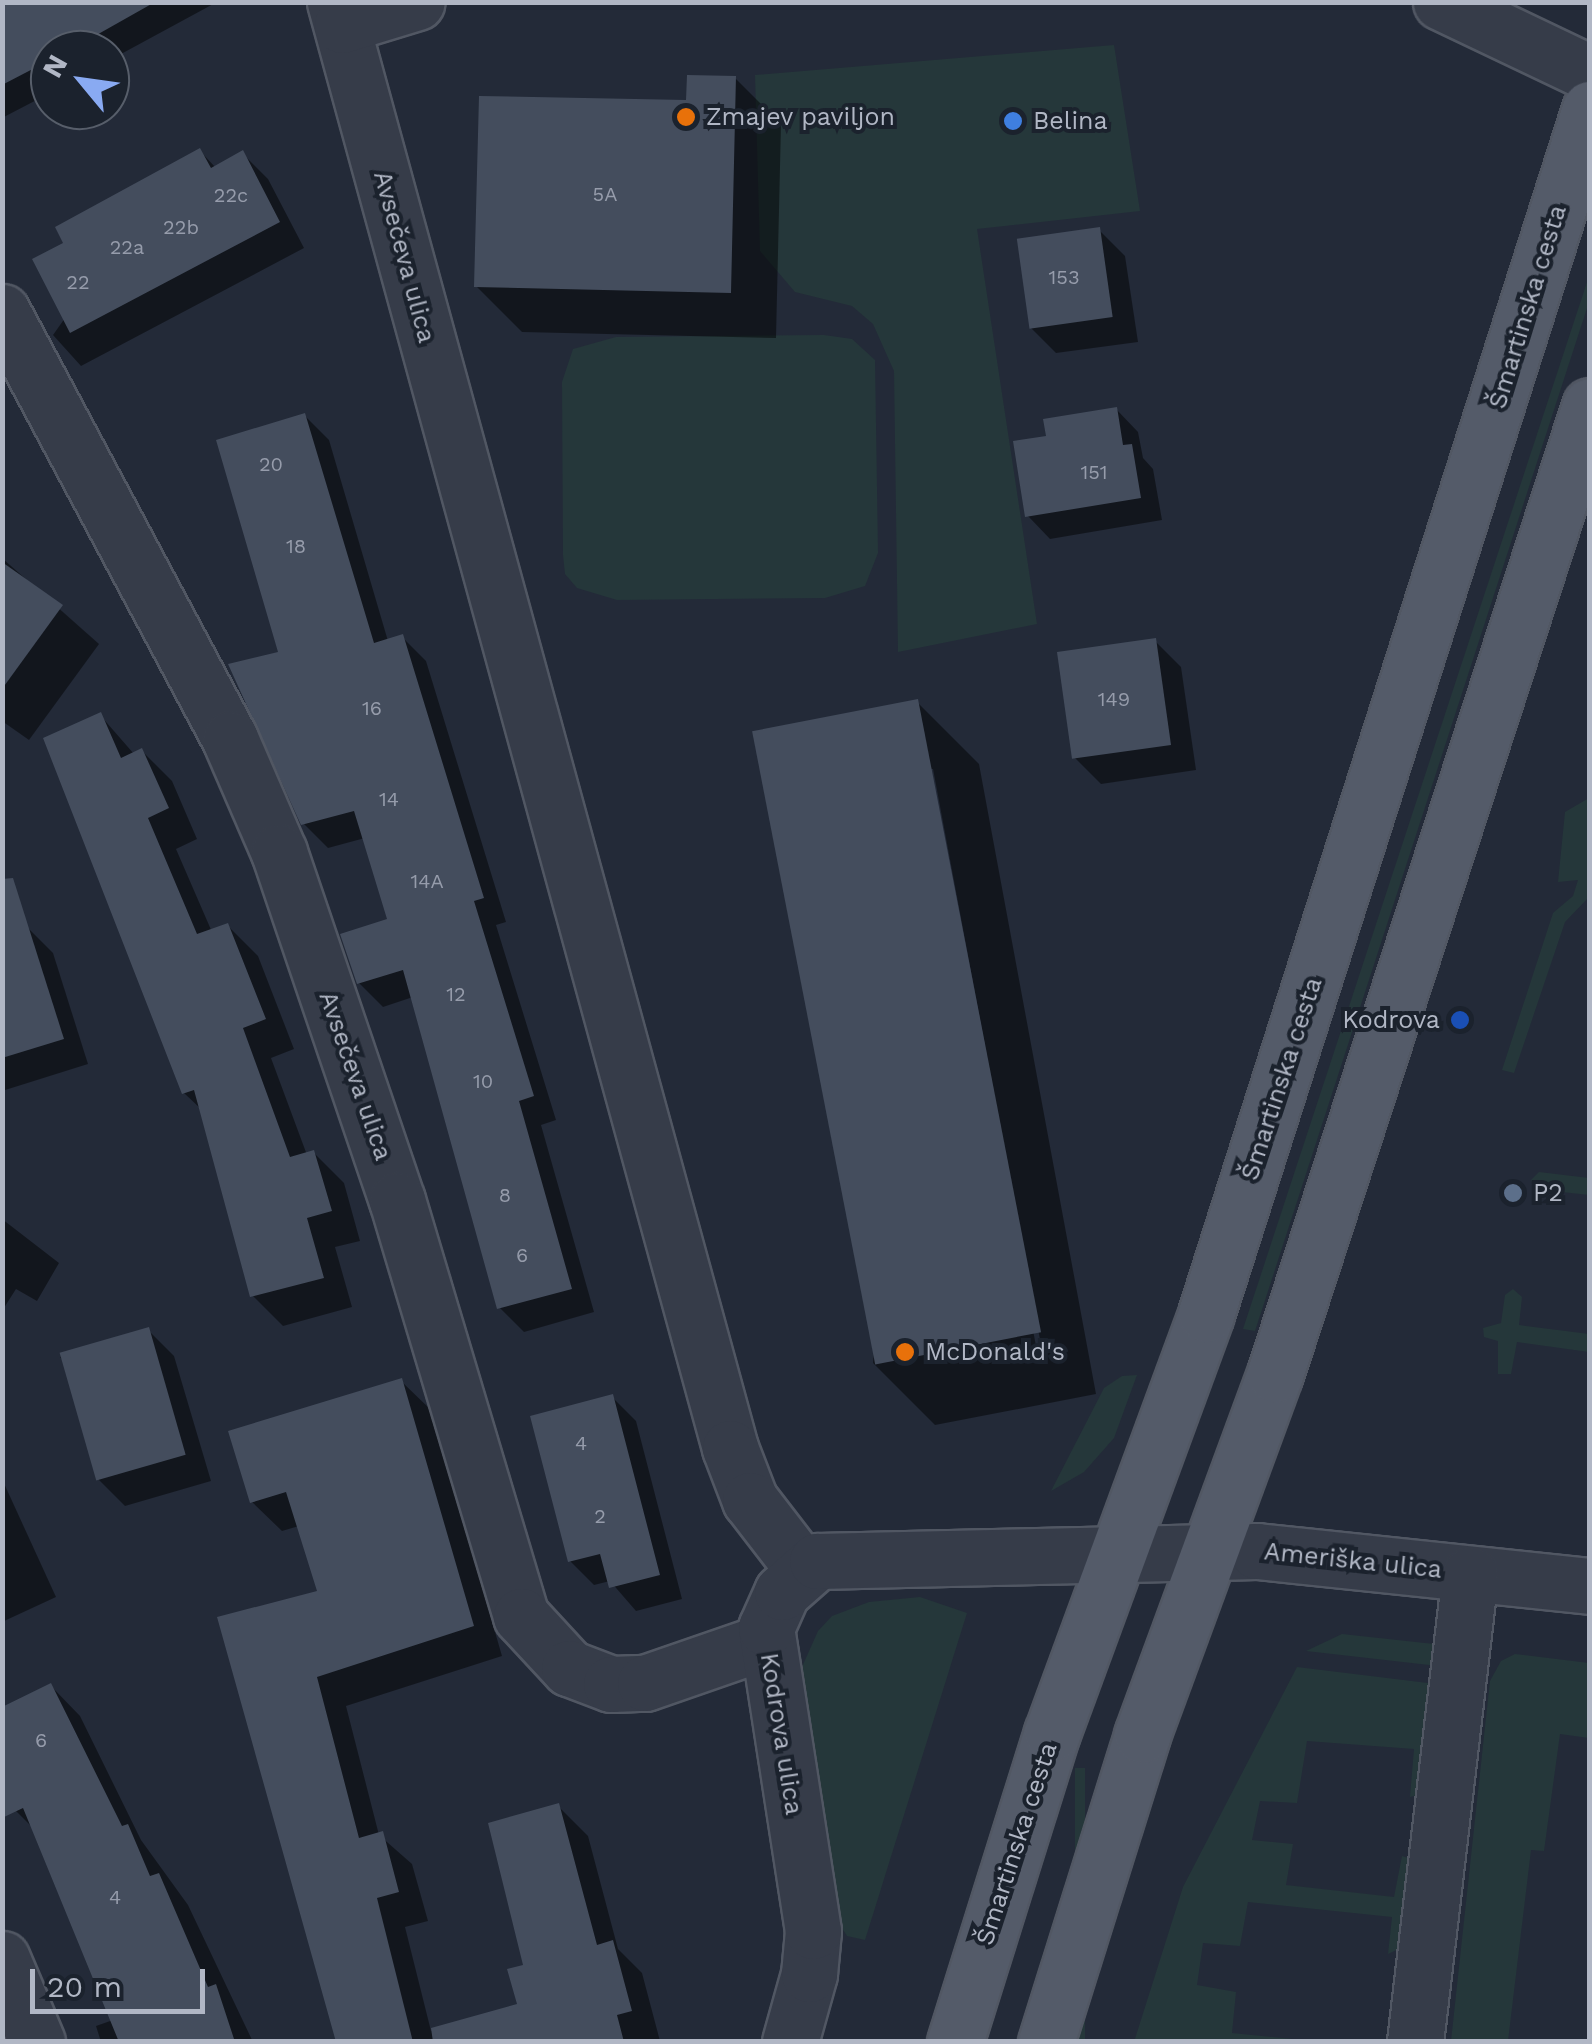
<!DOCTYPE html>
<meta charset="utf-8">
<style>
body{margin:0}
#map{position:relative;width:1592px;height:2044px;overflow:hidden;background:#232a38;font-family:"Work Sans",sans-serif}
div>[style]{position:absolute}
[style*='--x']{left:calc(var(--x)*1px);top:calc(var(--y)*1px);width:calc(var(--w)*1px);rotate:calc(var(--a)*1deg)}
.green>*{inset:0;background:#25373a;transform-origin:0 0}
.shadow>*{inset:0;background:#0007}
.building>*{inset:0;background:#444d5d;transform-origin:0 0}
.roads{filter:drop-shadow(2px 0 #515763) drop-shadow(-2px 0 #515763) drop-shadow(0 2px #515763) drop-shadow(0 -2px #515763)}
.street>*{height:55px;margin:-27.5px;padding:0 27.5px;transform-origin:27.5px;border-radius:27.5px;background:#363c49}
.primary>*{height:55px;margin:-27.5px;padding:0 27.5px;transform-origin:27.5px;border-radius:27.5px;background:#545b69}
.dots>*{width:28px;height:28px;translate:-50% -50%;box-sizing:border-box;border:5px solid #1b222d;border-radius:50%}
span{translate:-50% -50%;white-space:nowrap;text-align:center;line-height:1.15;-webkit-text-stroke:8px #1b222d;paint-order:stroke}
.number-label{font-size:20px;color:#969cab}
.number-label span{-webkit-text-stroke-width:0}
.poi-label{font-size:25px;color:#b1b7c5}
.left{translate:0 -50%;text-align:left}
.right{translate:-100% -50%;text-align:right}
.street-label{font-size:25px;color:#b1b7c5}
.frame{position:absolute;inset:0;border:5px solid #b1b7c5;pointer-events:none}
.north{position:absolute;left:30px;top:30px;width:100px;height:100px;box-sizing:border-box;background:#1b222d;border:2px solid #575e6a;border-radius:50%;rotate:299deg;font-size:28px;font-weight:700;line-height:40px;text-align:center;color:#b1b7c5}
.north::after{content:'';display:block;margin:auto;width:35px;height:45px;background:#89aaf2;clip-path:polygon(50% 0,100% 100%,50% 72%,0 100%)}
.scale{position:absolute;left:30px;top:1969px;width:175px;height:45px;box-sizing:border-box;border:5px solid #b1b7c5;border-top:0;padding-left:12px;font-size:30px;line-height:35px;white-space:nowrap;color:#b1b7c5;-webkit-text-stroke:8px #1b222d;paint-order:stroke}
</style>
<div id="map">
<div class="green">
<div style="clip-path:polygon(1114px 45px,1140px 211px,977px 229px,1037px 624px,898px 652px,894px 371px,873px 324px,852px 306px,795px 292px,760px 251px,755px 75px)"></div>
<div style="clip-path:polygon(1589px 276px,1589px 302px,1255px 1331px,1243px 1329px)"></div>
<div style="clip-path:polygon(824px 335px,852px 339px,875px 360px,878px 553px,865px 586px,825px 598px,617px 600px,577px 588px,565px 574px,563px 555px,562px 382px,573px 349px,616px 337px)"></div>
<div style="clip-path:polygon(1589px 798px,1589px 897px,1565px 922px,1514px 1073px,1502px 1070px,1553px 913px,1573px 896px,1578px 880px,1558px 882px,1565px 812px)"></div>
<div style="clip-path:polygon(1539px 1172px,1589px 1178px,1589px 1195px,1535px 1189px,1531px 1180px)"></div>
<div style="clip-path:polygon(1513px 1289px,1522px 1297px,1519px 1325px,1589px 1334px,1589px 1352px,1517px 1342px,1511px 1374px,1498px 1374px,1498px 1341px,1484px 1337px,1483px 1328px,1501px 1323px,1505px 1295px)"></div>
<div style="clip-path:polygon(1137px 1375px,1114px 1438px,1084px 1472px,1051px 1491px,1104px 1388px,1122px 1376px)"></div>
<div style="clip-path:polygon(920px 1597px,967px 1613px,865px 1940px,847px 1936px,835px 1917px,802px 1667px,818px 1631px,832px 1616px,869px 1602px)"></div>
<div style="clip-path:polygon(1342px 1634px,1434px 1644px,1438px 1666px,1306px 1651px)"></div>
<div style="clip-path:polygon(1515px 1654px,1589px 1663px,1589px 1738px,1560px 1734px,1544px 1851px,1531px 1850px,1508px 2041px,1451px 2041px,1490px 1681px,1501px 1661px)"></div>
<div style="clip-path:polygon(1297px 1667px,1436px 1684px,1425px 1793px,1410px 1797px,1414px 1749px,1307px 1741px,1297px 1803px,1260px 1801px,1252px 1840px,1293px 1844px,1286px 1885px,1394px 1897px,1402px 1856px,1415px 1860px,1403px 1947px,1388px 1954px,1392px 1917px,1248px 1902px,1240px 1946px,1203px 1943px,1197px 1985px,1236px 1992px,1232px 2033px,1313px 2041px,1134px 2042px,1183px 1887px)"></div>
<div style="left:1075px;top:1768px;width:10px;height:286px"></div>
</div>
<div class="shadow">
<div style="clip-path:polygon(2px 2px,217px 2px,110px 60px,110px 50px,50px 50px,50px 93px,2px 118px)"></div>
<div style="clip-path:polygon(735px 78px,781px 124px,776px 338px,522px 332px,476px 286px,689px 103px)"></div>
<div style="clip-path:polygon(200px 151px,216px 168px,242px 153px,268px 179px,304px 248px,81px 366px,53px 335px,65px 318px,67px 244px)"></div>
<div style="clip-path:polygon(1099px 230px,1125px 256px,1138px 342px,1056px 353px,1030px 327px)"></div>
<div style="clip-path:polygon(1116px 409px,1138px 432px,1143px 458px,1153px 469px,1162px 520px,1050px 539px,1028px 516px)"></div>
<div style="clip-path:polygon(305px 416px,329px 440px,388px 641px,402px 637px,426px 661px,506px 922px,496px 925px,556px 1120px,541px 1125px,594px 1312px,524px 1332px,500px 1308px,413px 997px,383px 1007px,359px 983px,390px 921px,365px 838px,328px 848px,304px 824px,281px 654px)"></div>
<div style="clip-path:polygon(2px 558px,99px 644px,29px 740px,2px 721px)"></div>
<div style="clip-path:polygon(1155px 641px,1181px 667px,1196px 770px,1101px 784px,1075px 758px)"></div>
<div style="clip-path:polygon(evenodd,917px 702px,979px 764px,1096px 1394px,935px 1425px,873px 1363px,917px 702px,928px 769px,933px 769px,1041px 1345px,1036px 1346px,928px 769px)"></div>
<div style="clip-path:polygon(100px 715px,134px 754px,142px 751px,172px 781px,197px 839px,176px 849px,212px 932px,228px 926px,258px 956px,294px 1049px,271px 1058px,307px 1155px,314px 1153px,344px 1183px,360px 1241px,335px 1247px,352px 1307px,283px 1326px,253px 1296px,202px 1110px,184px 1093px)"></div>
<div style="clip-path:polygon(27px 927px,53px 953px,88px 1064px,2px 1091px,2px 935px)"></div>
<div style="clip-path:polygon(2px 1219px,59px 1263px,37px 1301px,16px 1289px,2px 1311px)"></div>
<div style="clip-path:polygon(148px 1330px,174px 1356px,211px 1481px,125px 1506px,99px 1480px,68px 1365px,60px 1357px)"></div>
<div style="clip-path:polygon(401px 1381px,431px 1410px,502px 1656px,346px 1706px,379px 1835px,412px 1864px,428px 1921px,405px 1927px,431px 2031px,520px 2005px,558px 1806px,588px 1836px,618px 1949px,642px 1973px,660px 2041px,338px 2042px,220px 1619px,320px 1593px,299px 1526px,282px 1531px,252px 1502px)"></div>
<div style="clip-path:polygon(612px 1397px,636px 1421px,682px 1599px,636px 1611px,610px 1581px,594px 1585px,570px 1561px)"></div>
<div style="clip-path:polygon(2px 1479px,56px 1597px,2px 1622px)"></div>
<div style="clip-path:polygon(51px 1686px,80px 1716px,141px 1840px,188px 1905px,253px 2042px,101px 2042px,96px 2026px,113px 2020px,35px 1830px,16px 1811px)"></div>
</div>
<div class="building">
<div style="clip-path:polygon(2px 2px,155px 2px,70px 50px,50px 50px,50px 60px,2px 85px)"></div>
<div style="clip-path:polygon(687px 75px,736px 76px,731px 293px,474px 287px,479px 96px,686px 100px)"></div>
<div style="clip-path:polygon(200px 148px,211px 168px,243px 150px,280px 222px,70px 333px,32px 259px,63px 243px,55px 227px)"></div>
<div style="left:1100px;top:227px;width:91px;height:84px;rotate:82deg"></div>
<div style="clip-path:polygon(1117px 407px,1123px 445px,1132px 444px,1141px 498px,1025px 517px,1013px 441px,1046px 436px,1043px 419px)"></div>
<div style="clip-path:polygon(305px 413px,374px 643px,403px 634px,484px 898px,474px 901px,534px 1096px,519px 1101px,572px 1289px,497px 1309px,403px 970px,357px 984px,340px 934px,387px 919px,354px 811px,301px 825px,228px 664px,278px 652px,216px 440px)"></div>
<div style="clip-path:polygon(2px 562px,63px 605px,2px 689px)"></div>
<div style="left:1156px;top:638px;width:108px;height:100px;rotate:82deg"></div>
<div style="left:918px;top:699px;width:645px;height:169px;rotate:79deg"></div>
<div style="clip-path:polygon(101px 712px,121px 758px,142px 748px,169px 808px,148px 818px,197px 934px,228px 923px,266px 1019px,243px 1028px,290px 1157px,314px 1150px,332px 1211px,307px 1218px,324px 1278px,250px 1297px,194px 1090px,182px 1094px,43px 738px)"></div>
<div style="clip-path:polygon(13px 878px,64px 1039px,2px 1058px,2px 879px)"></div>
<div style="left:149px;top:1327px;width:133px;height:93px;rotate:74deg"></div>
<div style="clip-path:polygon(402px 1378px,474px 1626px,317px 1677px,359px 1838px,383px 1831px,399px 1892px,377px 1898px,413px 2042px,336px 2042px,217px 1617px,317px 1591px,286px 1492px,250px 1503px,228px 1431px)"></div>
<div style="clip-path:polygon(613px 1394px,660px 1575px,609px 1588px,600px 1554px,568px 1562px,530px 1416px)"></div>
<div style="clip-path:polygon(51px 1683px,122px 1826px,128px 1824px,150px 1876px,159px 1873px,208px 1987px,216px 1984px,235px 2042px,119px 2042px,23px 1808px,2px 1818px,2px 1707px)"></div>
<div style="clip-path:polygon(559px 1803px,597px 1945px,613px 1940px,632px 2011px,617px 2015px,624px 2042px,433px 2042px,431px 2028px,517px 2004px,507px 1969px,523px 1965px,488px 1823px)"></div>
</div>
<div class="roads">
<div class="street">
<div style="--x:335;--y:2;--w:1499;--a:74.72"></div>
<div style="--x:730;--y:1448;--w:56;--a:69"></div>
<div style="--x:750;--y:1500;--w:88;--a:52.4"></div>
<div style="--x:1441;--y:2;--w:165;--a:25.5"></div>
<div style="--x:342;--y:25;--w:78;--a:-17"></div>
<div style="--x:2;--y:312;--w:484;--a:61.9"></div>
<div style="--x:230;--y:739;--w:123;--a:66.6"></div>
<div style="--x:279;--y:852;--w:367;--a:71.3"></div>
<div style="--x:397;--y:1200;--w:434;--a:73.4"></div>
<div style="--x:521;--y:1616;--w:71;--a:47.3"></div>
<div style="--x:569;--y:1668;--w:45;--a:20.9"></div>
<div style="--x:611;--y:1684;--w:34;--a:-2"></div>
<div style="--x:645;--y:1683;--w:128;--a:-19.1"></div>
<div style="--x:2;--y:1959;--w:90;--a:67.1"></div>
<div style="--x:790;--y:2042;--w:71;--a:-74.4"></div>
<div style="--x:809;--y:1974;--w:43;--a:-84.7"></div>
<div style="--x:813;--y:1931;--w:307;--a:-98.8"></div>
<div style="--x:766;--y:1628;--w:39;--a:-66"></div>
<div style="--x:782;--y:1592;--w:47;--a:-41.5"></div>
<div style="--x:817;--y:1561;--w:440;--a:-1.3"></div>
<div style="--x:1257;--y:1551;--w:335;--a:6"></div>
<div style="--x:1415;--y:2042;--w:471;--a:-83.3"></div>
</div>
<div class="primary">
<div style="--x:955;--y:2042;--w:324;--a:-72.6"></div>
<div style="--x:1052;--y:1733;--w:446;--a:-69.8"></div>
<div style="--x:1206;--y:1314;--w:1265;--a:-72.32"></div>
<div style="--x:1046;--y:2042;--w:322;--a:-72.6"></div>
<div style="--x:1142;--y:1735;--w:385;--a:-69.8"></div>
<div style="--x:1275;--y:1374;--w:1018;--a:-71.97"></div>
</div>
</div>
<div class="dots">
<div style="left:686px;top:117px;background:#e8710a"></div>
<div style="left:1013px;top:121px;background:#3f7fe0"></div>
<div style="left:1460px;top:1020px;background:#1a4fb4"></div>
<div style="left:1513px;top:1193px;background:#5c6f8a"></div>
<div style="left:905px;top:1352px;background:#e8710a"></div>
</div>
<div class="number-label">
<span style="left:605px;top:194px">5A</span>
<span style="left:231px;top:195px">22c</span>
<span style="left:181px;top:227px">22b</span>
<span style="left:127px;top:247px">22a</span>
<span style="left:1064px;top:277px">153</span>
<span style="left:78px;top:282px">22</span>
<span style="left:271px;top:464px">20</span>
<span style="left:1094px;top:472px">151</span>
<span style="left:296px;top:546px">18</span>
<span style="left:1114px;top:699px">149</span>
<span style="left:372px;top:708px">16</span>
<span style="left:389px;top:799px">14</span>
<span style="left:427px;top:881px">14A</span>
<span style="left:456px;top:994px">12</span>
<span style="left:483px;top:1081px">10</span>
<span style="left:505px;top:1195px">8</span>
<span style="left:522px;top:1255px">6</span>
<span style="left:581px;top:1443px">4</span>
<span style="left:600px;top:1516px">2</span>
<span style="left:41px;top:1740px">6</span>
<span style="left:115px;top:1897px">4</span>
</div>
<div class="poi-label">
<span class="left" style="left:706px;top:117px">Zmajev paviljon</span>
<span class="left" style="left:1033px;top:121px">Belina</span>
<span class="right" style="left:1440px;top:1020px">Kodrova</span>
<span class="left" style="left:1533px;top:1193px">P2</span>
<span class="left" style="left:925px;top:1352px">McDonald's</span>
</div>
<div class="street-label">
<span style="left:404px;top:257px;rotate:75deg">Avsečeva ulica</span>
<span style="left:1528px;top:307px;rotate:-73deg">Šmartinska cesta</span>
<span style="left:355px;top:1076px;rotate:71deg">Avsečeva ulica</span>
<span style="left:1282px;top:1079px;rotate:-72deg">Šmartinska cesta</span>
<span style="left:1353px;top:1561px;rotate:6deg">Ameriška ulica</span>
<span style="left:781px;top:1734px;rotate:81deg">Kodrova ulica</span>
<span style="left:1017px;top:1844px;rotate:-72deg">Šmartinska cesta</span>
</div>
<div class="frame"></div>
<div class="north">N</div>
<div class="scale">20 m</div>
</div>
